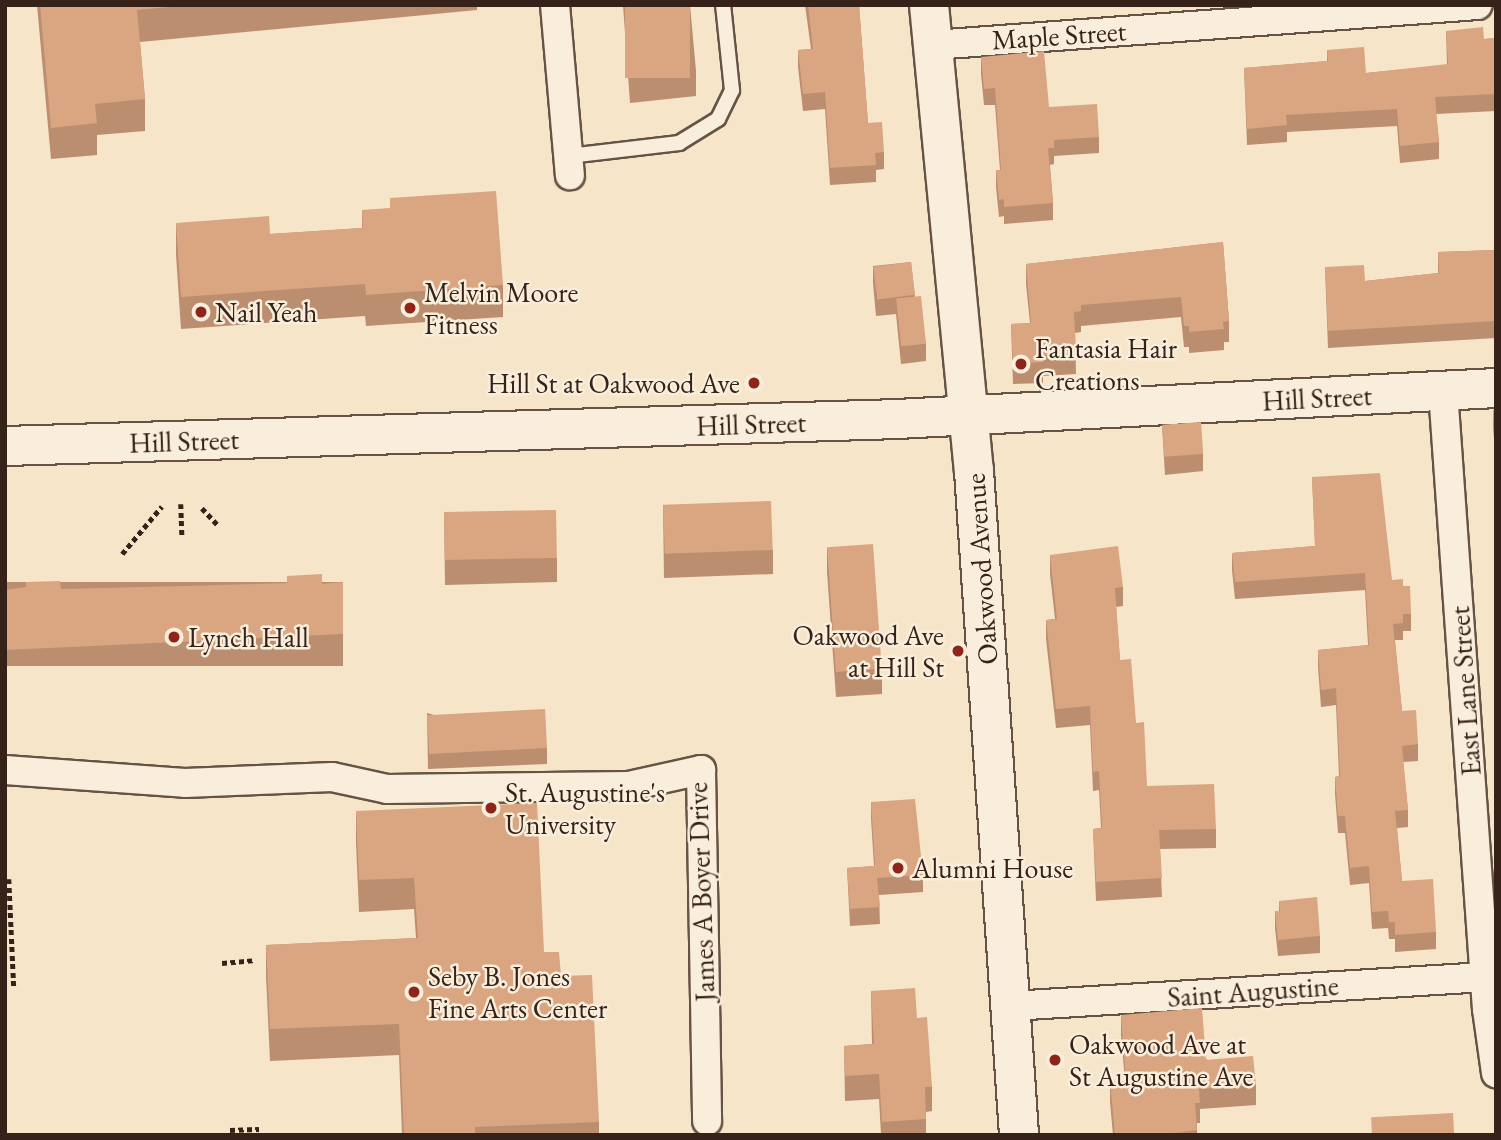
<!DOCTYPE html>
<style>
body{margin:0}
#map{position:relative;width:1501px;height:1140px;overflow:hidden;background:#f6e5c9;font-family:"EB Garamond",serif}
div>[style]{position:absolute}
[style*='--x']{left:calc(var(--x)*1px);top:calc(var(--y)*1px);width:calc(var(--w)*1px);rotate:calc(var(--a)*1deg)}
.path>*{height:4.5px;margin-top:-2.25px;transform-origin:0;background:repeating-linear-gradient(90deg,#362218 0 5px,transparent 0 8.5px)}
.roads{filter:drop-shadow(2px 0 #665344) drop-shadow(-2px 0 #665344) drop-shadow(0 2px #665344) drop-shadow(0 -2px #665344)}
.lane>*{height:14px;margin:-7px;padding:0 7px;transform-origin:7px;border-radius:7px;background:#f9eedc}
.street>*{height:28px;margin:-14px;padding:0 14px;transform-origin:14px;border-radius:14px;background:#f9eedc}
.secondary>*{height:38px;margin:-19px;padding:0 19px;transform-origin:19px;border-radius:19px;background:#f9eedc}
.wall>*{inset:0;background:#bb8e6f;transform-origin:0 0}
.building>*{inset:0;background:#daa581;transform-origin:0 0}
.dots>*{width:19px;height:19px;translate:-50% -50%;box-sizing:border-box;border:4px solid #f9eedc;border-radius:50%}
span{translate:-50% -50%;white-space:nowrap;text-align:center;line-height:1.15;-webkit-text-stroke:5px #f9eedc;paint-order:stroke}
.street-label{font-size:28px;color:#362218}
.poi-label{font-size:28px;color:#362218}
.left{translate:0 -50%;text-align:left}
.right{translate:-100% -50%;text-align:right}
.frame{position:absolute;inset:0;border:7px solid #362218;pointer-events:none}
</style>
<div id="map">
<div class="path">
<div style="--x:181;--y:504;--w:31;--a:88"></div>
<div style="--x:202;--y:508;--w:23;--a:47"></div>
<div style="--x:122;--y:554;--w:62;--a:-50.2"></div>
<div style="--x:9;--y:879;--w:110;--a:87.4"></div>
<div style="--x:222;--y:963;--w:33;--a:-5"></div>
<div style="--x:230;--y:1130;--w:29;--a:-2"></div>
</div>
<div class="roads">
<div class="lane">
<div style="--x:569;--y:156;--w:111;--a:-6.7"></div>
<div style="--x:679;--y:143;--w:46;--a:-31.6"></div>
<div style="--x:718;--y:119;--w:32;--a:-64"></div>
<div style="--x:732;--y:90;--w:85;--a:-96"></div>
</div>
<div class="street">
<div style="--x:555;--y:5;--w:171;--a:85"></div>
<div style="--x:933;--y:45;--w:546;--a:-4.2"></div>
<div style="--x:1443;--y:391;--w:620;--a:85.93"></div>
<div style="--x:1487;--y:1009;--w:65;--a:82"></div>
<div style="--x:5;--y:770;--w:180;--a:4.1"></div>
<div style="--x:185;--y:783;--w:147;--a:-2.3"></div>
<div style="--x:332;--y:777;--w:56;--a:12.3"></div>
<div style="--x:387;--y:789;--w:242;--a:-0.7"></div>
<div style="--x:629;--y:786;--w:74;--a:-12.5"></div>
<div style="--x:701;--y:770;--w:351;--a:89"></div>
<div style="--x:1011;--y:1006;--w:486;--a:-3.5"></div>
</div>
<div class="secondary">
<div style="--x:929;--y:5;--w:468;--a:84.5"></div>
<div style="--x:974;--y:471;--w:666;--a:86.12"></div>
<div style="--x:5;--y:446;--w:892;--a:-1.73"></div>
<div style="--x:897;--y:419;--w:600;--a:-2.96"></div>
</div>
</div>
<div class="wall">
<div style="clip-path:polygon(37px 5px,477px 5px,477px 10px,140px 42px,145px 99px,145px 131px,97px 135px,97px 155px,51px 159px)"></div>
<div style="clip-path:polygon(623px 5px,690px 5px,696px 71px,696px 96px,630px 103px)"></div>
<div style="clip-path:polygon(805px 5px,859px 5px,868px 123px,884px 152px,884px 169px,876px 170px,876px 182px,830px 185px,825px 109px,803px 111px,798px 67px,798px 50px,811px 49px)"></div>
<div style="clip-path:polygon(1446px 31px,1484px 39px,1496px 38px,1496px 111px,1436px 114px,1439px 142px,1439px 159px,1400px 163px,1397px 126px,1287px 132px,1287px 142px,1247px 145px,1244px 68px,1327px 61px,1327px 50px,1366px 73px,1447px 65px)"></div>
<div style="clip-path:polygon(981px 57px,1049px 107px,1099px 137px,1099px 153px,1054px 156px,1054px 164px,1050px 165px,1053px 203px,1053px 220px,1004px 224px,1004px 216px,999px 217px,996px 187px,996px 170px,1000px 170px,995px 105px,984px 105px,981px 74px)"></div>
<div style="clip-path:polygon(362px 210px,503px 285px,503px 317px,366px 326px,365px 316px,181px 329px,176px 255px,176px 223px,270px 234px,362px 228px)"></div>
<div style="clip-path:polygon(1223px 242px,1229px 321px,1229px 342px,1224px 342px,1224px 350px,1189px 353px,1189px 347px,1184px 347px,1181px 317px,1081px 326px,1081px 332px,1075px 333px,1076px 374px,1043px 376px,1043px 383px,1013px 384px,1011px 324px,1030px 323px,1026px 284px,1026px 264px)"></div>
<div style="clip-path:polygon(1496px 250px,1496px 338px,1328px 348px,1325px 267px,1365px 281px,1438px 273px,1438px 252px)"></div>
<div style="clip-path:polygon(911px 262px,915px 297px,926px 344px,926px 361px,901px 364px,896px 314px,876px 316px,873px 283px,873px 266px)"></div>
<div style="clip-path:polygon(1493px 410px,1496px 410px,1496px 464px,1493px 427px)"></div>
<div style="clip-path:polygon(1162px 426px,1203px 454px,1203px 471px,1165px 475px)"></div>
<div style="clip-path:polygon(1312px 477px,1392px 580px,1403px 586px,1411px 614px,1411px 631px,1403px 631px,1403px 640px,1395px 640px,1402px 711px,1418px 744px,1418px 761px,1403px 762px,1408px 810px,1408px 827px,1397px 828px,1402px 881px,1436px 932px,1436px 949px,1395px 952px,1395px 939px,1389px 939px,1388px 928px,1372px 929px,1369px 883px,1350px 885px,1345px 833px,1338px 833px,1335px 794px,1335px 777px,1339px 776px,1336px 705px,1321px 707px,1318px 667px,1318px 650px,1368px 645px,1365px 590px,1235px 599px,1232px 570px,1232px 553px,1315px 546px)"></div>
<div style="clip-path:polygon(663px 505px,773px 550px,773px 574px,664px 578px)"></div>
<div style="clip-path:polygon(444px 512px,557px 558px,557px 582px,445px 585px)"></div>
<div style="clip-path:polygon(827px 547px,882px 669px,882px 694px,836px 697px,827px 572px)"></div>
<div style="clip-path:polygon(1050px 555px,1123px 587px,1123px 606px,1116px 607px,1120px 660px,1136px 723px,1147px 786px,1216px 829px,1216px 848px,1160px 849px,1162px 897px,1096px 901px,1093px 829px,1101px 828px,1099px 790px,1093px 791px,1090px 725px,1056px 728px,1046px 639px,1046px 620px,1055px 619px,1050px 574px)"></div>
<div style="left:343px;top:582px;width:84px;height:338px;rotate:90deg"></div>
<div style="clip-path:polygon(427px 713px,547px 748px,547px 764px,428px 769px)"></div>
<div style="clip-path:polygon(871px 802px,923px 875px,923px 892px,879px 895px,880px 924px,850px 926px,847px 868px,874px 866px,871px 819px)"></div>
<div style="clip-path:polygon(356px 811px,544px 952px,561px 976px,599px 1122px,599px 1135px,402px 1135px,399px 1055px,270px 1061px,266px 976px,266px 945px,416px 938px,414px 909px,359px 912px,356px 843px)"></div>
<div style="clip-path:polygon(1279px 901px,1320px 936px,1320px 953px,1278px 956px,1275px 928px,1275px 911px,1279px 911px)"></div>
<div style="clip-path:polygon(871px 991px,917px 1018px,932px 1087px,932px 1111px,926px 1112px,926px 1135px,881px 1135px,879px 1099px,845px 1101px,844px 1046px,872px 1044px)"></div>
<div style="clip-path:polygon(1121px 1015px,1256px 1085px,1256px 1105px,1200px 1109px,1200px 1123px,1197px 1123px,1197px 1135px,1113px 1135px,1110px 1102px,1110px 1082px,1125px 1081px,1121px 1035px)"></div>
</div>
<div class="building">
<div style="clip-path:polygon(40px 5px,191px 5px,137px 10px,145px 99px,95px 104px,97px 123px,51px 128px)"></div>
<div style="left:625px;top:5px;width:65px;height:73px"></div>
<div style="clip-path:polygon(808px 5px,859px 5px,868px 123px,882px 122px,884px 152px,875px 153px,876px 165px,830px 168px,825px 92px,803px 94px,798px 50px,813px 49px)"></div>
<div style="clip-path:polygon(1483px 27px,1484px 39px,1496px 38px,1496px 94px,1435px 97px,1439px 142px,1400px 146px,1397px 109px,1286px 115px,1287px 125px,1247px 129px,1244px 68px,1328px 61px,1327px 50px,1364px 47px,1366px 73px,1448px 64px,1446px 31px)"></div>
<div style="clip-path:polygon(1044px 51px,1049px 107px,1097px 104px,1099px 137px,1054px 140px,1054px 148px,1048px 148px,1053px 203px,1004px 207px,1004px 199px,999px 200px,996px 170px,1001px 170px,995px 88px,984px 89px,981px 57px)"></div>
<div style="clip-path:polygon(496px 191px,503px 285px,366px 295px,365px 284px,181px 297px,176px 223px,269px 216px,270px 234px,363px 228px,362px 210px,390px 208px,390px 198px)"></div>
<div style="clip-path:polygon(1223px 242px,1229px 321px,1223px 322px,1224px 329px,1189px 332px,1189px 326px,1184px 326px,1181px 297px,1081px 305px,1081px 311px,1074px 312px,1076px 353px,1042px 355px,1043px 362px,1013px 364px,1011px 324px,1031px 323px,1026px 264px)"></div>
<div style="clip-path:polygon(1496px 250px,1496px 321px,1328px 331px,1325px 267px,1364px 265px,1365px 281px,1439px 273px,1438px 252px)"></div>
<div style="left:911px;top:262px;width:33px;height:38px;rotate:83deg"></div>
<div style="left:921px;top:296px;width:48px;height:25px;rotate:84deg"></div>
<div style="clip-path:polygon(1493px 410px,1496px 410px,1496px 447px)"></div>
<div style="left:1201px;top:422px;width:32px;height:39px;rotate:86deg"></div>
<div style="clip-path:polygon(1380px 473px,1392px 580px,1403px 579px,1403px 586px,1410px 586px,1411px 614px,1403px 614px,1403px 623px,1393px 624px,1402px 711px,1416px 710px,1418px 744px,1402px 746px,1408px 810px,1395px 811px,1402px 881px,1433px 879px,1436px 932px,1395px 935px,1395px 922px,1389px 922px,1388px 911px,1372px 912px,1369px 866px,1350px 868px,1345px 816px,1338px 816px,1335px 777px,1340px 776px,1336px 688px,1321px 690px,1318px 650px,1369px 645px,1365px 573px,1235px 582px,1232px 553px,1315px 546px,1312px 477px)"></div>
<div style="left:771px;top:501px;width:49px;height:108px;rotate:88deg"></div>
<div style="left:556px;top:510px;width:48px;height:112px;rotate:89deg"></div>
<div style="left:873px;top:544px;width:125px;height:46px;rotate:86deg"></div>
<div style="clip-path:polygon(1118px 546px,1123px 587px,1115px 588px,1120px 660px,1131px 659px,1136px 723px,1144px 722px,1147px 786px,1214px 784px,1216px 829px,1159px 830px,1162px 878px,1096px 882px,1093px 829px,1102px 828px,1099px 771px,1093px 772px,1090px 706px,1056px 709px,1046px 620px,1057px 619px,1050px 555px)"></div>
<div style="clip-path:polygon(322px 574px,322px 584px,343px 582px,343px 634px,6px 650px,5px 590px,26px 587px,26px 582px,60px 581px,61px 589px,185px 586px,287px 583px,287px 576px)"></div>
<div style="left:545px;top:709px;width:39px;height:118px;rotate:87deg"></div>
<div style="clip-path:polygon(915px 799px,923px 875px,877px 878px,880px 907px,850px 909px,847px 868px,875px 866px,871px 802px)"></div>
<div style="clip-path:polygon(537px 803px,544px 952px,559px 952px,561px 976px,592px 975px,599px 1122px,475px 1127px,475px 1135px,404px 1135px,399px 1024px,270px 1029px,266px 945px,418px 938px,414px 878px,359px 880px,356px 811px)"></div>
<div style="clip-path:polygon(1317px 897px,1320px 936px,1278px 940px,1275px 911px,1280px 911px,1279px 901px)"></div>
<div style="clip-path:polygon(915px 988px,917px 1018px,927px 1017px,932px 1087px,925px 1087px,926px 1119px,882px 1122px,879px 1074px,845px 1076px,844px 1046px,874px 1044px,871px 991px)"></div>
<div style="clip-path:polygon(1202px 1008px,1206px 1060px,1253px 1056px,1256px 1085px,1199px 1089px,1200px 1103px,1195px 1103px,1197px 1130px,1160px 1135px,1115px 1135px,1110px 1082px,1126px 1081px,1121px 1015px)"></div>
<div style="left:1453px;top:1113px;width:22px;height:82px;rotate:87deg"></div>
</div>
<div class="dots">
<div style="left:410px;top:308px;background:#8f2418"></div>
<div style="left:201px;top:312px;background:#8f2418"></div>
<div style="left:1021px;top:364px;background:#8f2418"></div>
<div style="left:754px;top:383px;background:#8f2418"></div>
<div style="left:174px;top:637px;background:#8f2418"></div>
<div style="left:958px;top:651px;background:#8f2418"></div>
<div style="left:491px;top:808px;background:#8f2418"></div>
<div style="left:898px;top:868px;background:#8f2418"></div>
<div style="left:414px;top:992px;background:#8f2418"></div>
<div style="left:1055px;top:1060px;background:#8f2418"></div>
</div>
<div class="street-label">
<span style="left:1059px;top:35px;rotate:-4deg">Maple Street</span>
<span style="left:1317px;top:398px;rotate:-3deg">Hill Street</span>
<span style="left:751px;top:424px;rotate:-2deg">Hill Street</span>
<span style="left:184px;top:441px;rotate:-2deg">Hill Street</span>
<span style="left:981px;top:569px;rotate:-94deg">Oakwood Avenue</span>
<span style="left:1465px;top:691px;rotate:-94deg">East Lane Street</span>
<span style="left:701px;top:892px;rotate:-92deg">James A Boyer Drive</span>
<span style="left:1253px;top:991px;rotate:-4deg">Saint Augustine</span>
</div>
<div class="poi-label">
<span class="left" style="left:424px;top:308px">Melvin Moore<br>Fitness</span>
<span class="left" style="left:215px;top:312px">Nail Yeah</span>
<span class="left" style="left:1035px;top:364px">Fantasia Hair<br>Creations</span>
<span class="right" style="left:740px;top:383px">Hill St at Oakwood Ave</span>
<span class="right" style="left:944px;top:651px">Oakwood Ave<br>at Hill St</span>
<span class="left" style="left:188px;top:637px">Lynch Hall</span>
<span class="left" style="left:505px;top:808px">St. Augustine's<br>University</span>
<span class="left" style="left:912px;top:868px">Alumni House</span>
<span class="left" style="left:428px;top:992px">Seby B. Jones<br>Fine Arts Center</span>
<span class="left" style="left:1069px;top:1060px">Oakwood Ave at<br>St Augustine Ave</span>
</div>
<div class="frame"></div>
</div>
